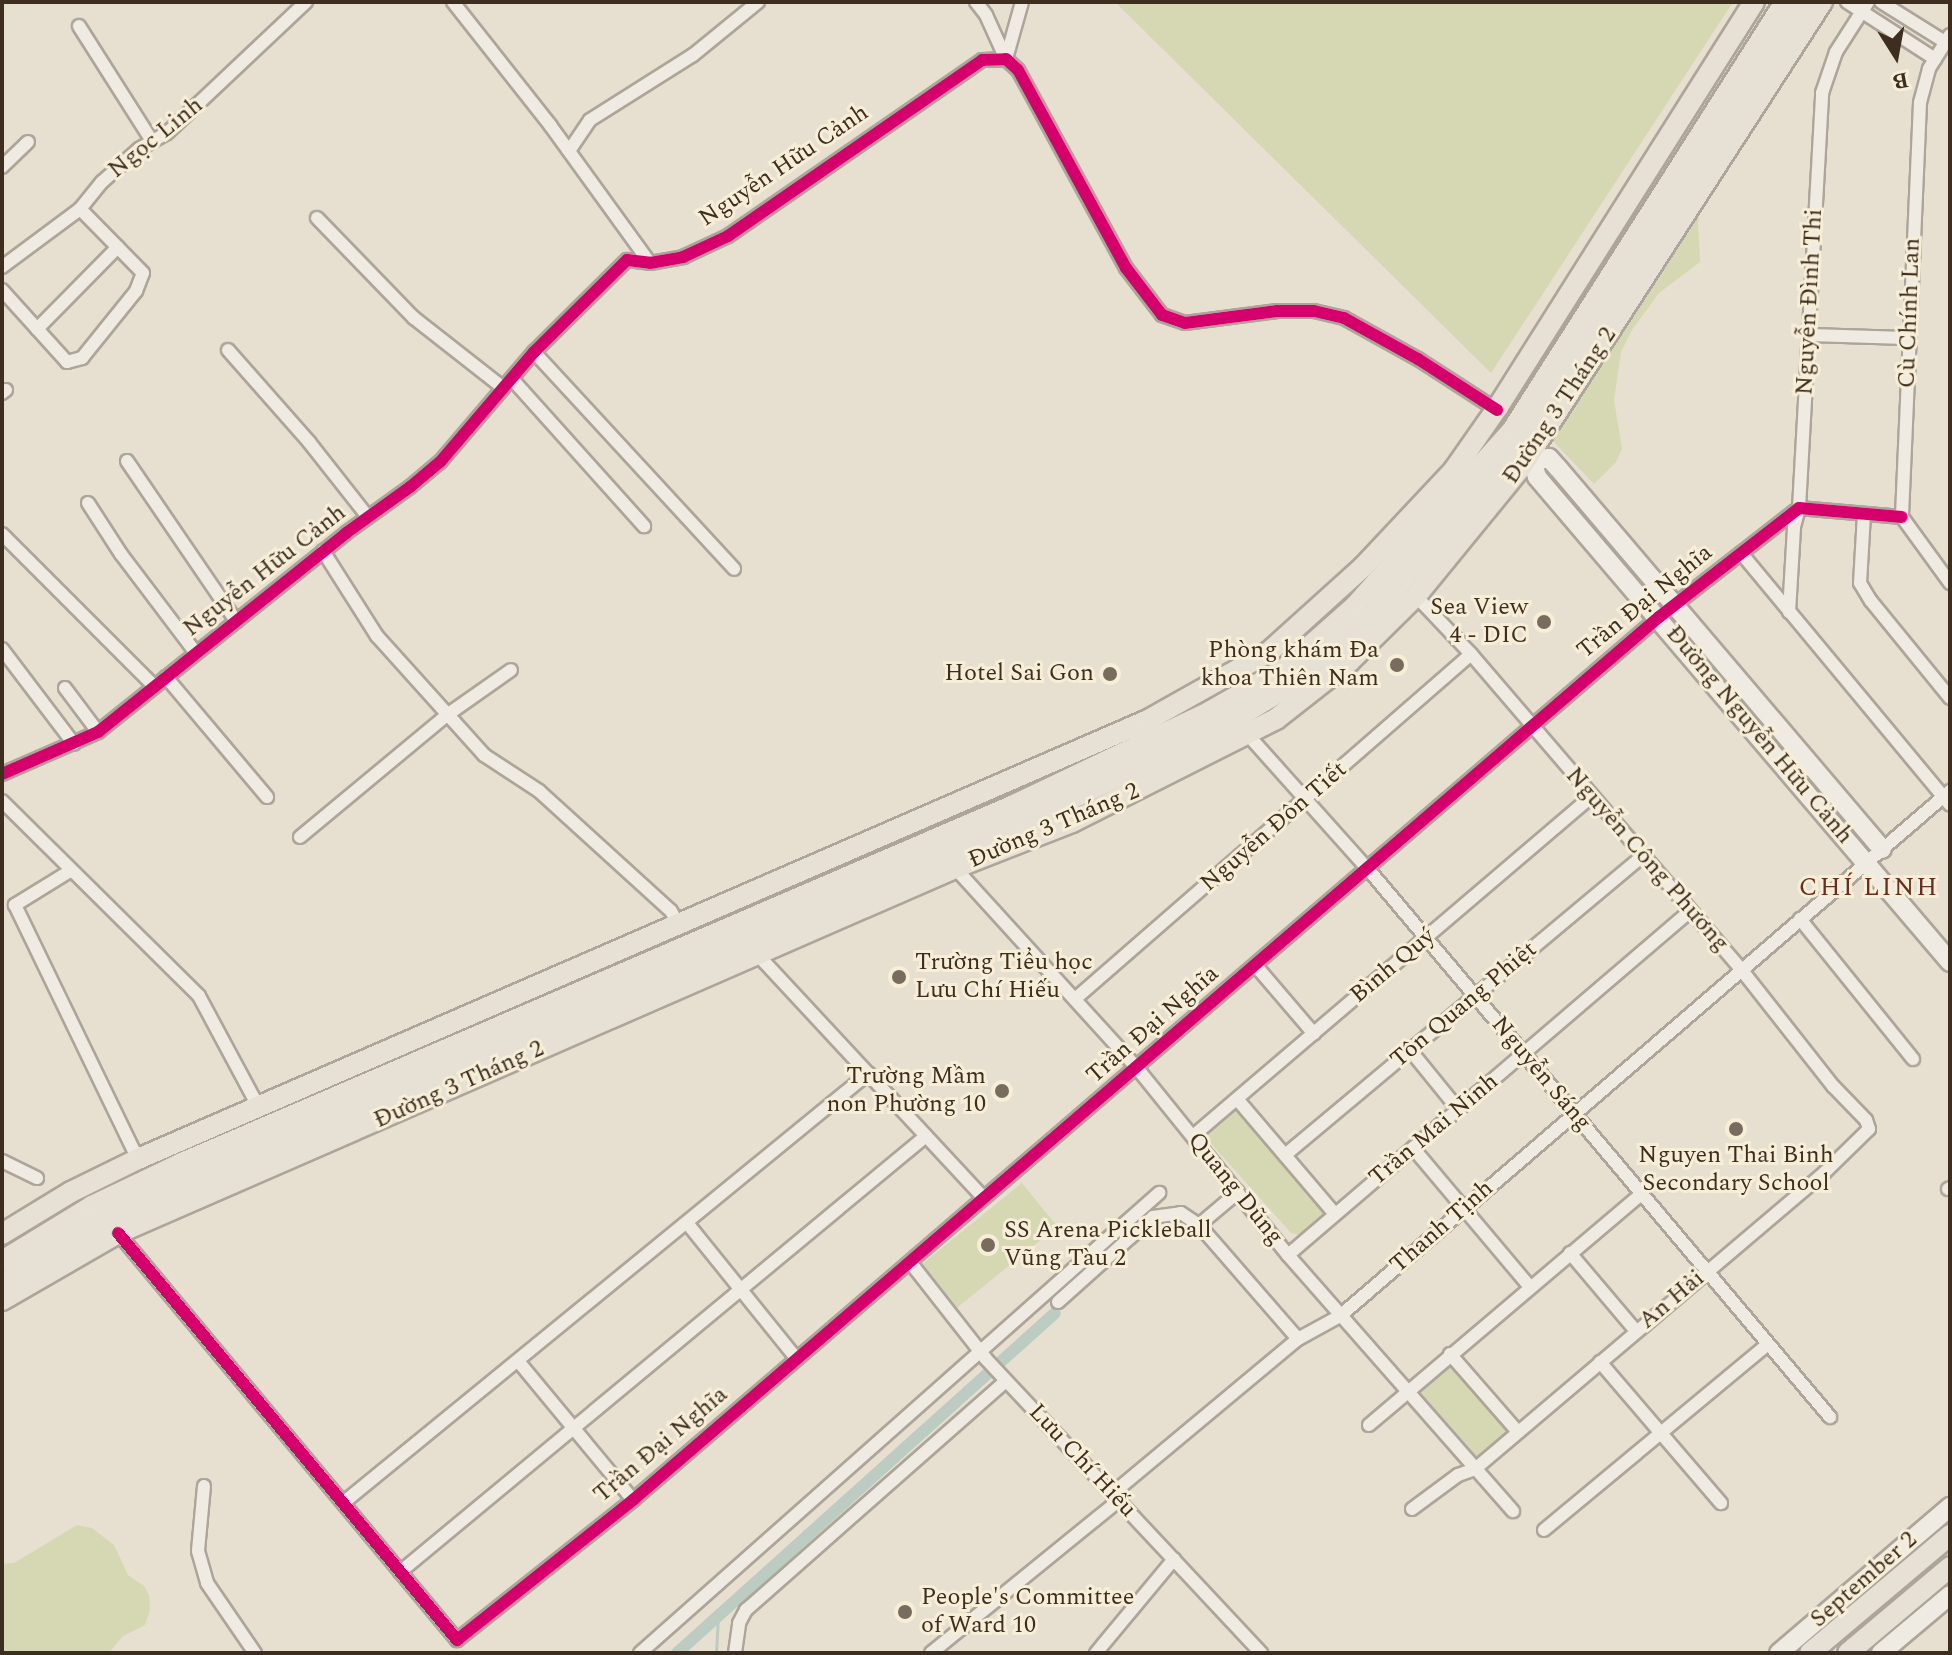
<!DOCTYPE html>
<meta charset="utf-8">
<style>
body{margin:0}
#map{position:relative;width:1952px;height:1655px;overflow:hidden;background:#e7e0d1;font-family:Spectral,serif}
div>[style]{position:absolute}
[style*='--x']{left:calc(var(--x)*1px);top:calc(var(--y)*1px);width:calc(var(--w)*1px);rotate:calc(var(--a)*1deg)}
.green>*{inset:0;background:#d6d7b3;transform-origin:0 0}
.stream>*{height:3px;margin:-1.5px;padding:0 1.5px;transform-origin:1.5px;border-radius:1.5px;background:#bcccc2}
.canal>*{height:12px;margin:-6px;padding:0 6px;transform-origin:6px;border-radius:6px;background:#bcccc2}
.roads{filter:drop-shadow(2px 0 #ada599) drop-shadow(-2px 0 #ada599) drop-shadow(0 2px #ada599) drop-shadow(0 -2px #ada599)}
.street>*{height:12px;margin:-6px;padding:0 6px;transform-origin:6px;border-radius:6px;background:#efebe3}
.secondary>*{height:18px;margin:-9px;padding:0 9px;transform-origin:9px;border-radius:9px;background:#efebe3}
.primary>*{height:20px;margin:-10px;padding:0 10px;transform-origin:10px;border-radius:10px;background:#e6e1d4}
.cycleway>*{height:12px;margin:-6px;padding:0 6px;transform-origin:6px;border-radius:6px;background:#d6006c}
.dots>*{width:22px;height:22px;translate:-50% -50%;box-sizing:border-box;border:4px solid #f7eed8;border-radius:50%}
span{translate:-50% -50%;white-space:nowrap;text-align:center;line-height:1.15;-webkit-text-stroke:6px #f7eed8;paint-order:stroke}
.street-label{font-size:24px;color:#3d2e20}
.poi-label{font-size:24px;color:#3d2e20}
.right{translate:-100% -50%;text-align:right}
.left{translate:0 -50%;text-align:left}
.neighbourhood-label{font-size:26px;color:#6b2e1e;letter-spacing:2px}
.frame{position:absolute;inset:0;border:4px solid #3d2e20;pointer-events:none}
.north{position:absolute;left:1856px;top:16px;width:80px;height:80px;-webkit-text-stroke:6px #f7eed8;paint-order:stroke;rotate:169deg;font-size:22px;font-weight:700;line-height:32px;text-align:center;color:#3d2e20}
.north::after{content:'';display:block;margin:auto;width:28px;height:36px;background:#3d2e20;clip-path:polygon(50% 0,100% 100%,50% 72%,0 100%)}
</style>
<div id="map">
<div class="green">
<div style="clip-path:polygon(1115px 2px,1733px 2px,1491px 373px)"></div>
<div style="clip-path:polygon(1703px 188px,1698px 223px,1700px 262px,1659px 293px,1632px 330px,1621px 352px,1614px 400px,1622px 449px,1616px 462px,1594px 484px,1549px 437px)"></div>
<div style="clip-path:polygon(1231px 1109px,1241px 1111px,1322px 1206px,1323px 1215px,1299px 1235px,1291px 1233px,1208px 1140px,1207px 1130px)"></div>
<div style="left:1022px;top:1183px;width:56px;height:129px;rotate:51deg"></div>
<div style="clip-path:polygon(1452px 1365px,1510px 1431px,1477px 1461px,1420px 1398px,1420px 1388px)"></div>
<div style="clip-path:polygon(77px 1525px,92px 1528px,114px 1545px,128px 1575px,144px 1586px,149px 1595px,150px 1610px,145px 1625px,123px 1636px,109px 1653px,2px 1653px,2px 1564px,14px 1563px)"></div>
</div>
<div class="stream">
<div style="--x:716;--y:1653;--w:36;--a:-87"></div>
</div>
<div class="canal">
<div style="--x:677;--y:1653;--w:508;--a:-41.97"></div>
</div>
<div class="roads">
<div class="street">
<div style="--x:453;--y:2;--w:157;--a:51.7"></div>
<div style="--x:550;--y:125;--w:170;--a:54.1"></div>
<div style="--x:976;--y:2;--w:16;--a:52"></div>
<div style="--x:986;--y:15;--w:48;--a:65.6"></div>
<div style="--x:1006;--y:59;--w:59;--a:-74.3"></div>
<div style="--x:1847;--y:2;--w:105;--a:32.9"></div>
<div style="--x:1881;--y:2;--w:75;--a:32"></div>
<div style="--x:79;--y:26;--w:136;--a:57.6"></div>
<div style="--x:1950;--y:35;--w:40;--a:122"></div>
<div style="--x:1929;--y:69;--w:35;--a:105"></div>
<div style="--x:1920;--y:103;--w:414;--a:92.5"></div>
<div style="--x:1902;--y:517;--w:82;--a:54"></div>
<div style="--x:569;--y:151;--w:37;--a:-56"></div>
<div style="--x:590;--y:120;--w:122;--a:-32.3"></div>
<div style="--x:693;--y:55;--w:84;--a:-39.2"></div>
<div style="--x:2;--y:167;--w:36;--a:-44"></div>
<div style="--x:317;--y:218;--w:139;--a:45.9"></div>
<div style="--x:414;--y:318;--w:112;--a:38.1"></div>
<div style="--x:2;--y:267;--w:97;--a:-36.6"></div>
<div style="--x:80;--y:209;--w:35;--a:-51"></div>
<div style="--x:102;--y:182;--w:50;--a:-41.7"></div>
<div style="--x:139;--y:149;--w:32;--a:-30"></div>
<div style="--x:167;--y:133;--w:191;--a:-43.3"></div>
<div style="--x:2;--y:290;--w:97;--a:47.9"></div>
<div style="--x:67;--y:362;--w:16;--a:-15"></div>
<div style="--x:82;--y:358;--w:86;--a:-51.1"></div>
<div style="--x:136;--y:291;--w:19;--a:-69"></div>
<div style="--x:143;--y:273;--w:90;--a:-134.5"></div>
<div style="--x:37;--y:329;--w:115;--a:-45.4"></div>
<div style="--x:1809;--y:335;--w:98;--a:1.8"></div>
<div style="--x:228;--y:350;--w:123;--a:48.6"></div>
<div style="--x:309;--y:442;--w:95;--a:51.8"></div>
<div style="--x:534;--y:352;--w:295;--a:47.3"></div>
<div style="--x:512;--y:379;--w:198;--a:48.1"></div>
<div style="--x:2;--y:393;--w:5;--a:-37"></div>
<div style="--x:127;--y:461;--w:194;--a:55.7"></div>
<div style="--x:88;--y:503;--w:61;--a:57.1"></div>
<div style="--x:121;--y:554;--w:124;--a:52.9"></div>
<div style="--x:1864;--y:514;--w:69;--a:93.3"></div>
<div style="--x:1860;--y:583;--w:21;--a:59"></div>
<div style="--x:1871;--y:601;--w:125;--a:50.8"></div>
<div style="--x:2;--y:534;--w:215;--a:45"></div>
<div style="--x:323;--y:551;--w:101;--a:57.6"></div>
<div style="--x:377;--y:636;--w:160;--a:48"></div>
<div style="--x:484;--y:755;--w:66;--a:33.2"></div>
<div style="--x:539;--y:791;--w:178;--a:42.3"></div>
<div style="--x:671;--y:911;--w:17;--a:62"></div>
<div style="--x:1741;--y:553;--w:327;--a:50.3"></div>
<div style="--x:1789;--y:612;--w:85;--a:-86.6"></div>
<div style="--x:1794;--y:527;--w:20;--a:-75"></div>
<div style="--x:1799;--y:508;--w:416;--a:-86.8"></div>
<div style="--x:1822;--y:93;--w:43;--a:-71.1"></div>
<div style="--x:1836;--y:52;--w:59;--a:-57.4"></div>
<div style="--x:2;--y:649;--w:119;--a:52.8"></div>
<div style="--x:166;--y:677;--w:157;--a:49.9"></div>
<div style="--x:65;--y:688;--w:55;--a:53.1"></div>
<div style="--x:1248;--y:735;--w:180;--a:48.2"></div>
<div style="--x:1368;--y:869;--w:717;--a:49.87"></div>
<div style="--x:2;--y:774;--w:105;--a:-23.6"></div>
<div style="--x:98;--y:732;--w:318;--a:-38.7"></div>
<div style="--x:346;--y:533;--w:79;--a:-35.7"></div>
<div style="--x:410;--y:487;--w:39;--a:-40"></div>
<div style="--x:440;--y:462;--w:145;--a:-49.5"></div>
<div style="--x:534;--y:352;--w:131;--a:-44.7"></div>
<div style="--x:627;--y:260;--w:23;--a:7"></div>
<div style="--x:650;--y:263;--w:34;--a:-10"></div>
<div style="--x:683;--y:257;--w:50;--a:-25"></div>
<div style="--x:728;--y:236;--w:309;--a:-34.7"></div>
<div style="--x:982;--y:60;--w:24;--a:-2"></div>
<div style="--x:1006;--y:59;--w:16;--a:43"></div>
<div style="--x:1018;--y:70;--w:226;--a:61.4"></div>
<div style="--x:1126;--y:268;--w:59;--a:52.5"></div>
<div style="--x:1162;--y:315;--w:24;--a:19"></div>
<div style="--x:1185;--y:323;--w:93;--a:-7.4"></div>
<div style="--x:1277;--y:311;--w:37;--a:0"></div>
<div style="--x:1314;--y:311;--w:31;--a:13"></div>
<div style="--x:1344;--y:318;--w:85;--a:29"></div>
<div style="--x:1418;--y:359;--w:94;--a:32.8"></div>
<div style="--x:2;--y:801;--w:277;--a:44.7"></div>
<div style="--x:199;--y:996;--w:125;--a:61.8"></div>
<div style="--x:300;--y:837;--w:191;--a:-39.7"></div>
<div style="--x:447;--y:715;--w:78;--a:-35.1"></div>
<div style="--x:955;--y:868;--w:270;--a:47.7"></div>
<div style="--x:1137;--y:1068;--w:240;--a:51.1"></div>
<div style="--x:1288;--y:1255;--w:341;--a:48.7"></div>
<div style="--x:70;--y:871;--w:65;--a:148.3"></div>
<div style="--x:15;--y:905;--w:282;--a:64.2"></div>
<div style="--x:1800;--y:919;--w:180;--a:51.1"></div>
<div style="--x:757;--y:954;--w:332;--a:47.1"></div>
<div style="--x:1256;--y:966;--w:89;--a:49.5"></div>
<div style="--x:1075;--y:999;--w:525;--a:-41.06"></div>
<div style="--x:1410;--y:1050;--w:76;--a:50.9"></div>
<div style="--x:1237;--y:1099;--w:151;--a:49.6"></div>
<div style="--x:1193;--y:1136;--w:524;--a:-40.44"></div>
<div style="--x:1413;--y:1148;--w:182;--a:49.9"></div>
<div style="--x:1285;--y:1155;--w:466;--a:-39.9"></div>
<div style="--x:2;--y:1161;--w:39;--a:26"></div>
<div style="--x:1948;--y:1189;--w:2;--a:-27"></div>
<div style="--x:687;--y:1223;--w:174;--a:51.1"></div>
<div style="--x:1199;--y:1225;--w:51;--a:-40.2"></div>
<div style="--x:118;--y:1233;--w:530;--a:50.21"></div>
<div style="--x:457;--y:1640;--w:225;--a:-38.5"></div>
<div style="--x:633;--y:1500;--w:1354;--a:-40.72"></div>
<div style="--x:1659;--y:617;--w:177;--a:-37.9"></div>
<div style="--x:1799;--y:508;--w:103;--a:5"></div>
<div style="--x:1570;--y:1253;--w:102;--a:49.8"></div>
<div style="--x:1288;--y:1255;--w:529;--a:-40.55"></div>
<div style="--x:910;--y:1262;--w:123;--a:51.9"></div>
<div style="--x:986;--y:1359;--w:403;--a:46.9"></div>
<div style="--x:1058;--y:1302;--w:127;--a:-41.8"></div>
<div style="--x:1153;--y:1217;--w:28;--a:-8"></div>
<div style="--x:1181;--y:1213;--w:22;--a:34"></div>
<div style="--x:1199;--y:1225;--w:151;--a:49"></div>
<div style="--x:1450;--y:1354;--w:103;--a:48.9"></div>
<div style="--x:518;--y:1361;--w:180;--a:50.4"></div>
<div style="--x:1600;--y:1362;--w:186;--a:49.4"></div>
<div style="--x:1369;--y:1425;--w:357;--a:-40.3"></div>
<div style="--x:204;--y:1486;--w:65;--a:95.3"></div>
<div style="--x:198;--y:1551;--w:33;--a:74"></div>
<div style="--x:207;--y:1583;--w:85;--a:55.6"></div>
<div style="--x:343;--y:1503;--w:679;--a:-39.27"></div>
<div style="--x:1412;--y:1509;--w:57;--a:-36.5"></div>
<div style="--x:1458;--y:1475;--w:18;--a:-19"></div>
<div style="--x:1475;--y:1469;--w:458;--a:-40.3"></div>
<div style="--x:1824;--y:1173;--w:63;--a:-44.4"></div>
<div style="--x:1869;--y:1129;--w:9;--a:-108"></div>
<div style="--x:1866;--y:1120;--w:47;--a:-134.1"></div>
<div style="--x:1833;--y:1086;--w:149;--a:-128.2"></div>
<div style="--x:1741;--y:969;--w:415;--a:-130.6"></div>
<div style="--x:1471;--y:654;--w:80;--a:-133.5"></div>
<div style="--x:1544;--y:1530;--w:291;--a:-39.7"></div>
<div style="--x:400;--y:1572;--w:683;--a:-39.66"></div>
<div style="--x:640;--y:1653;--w:694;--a:-41.55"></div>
<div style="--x:735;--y:1653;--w:30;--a:-82"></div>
<div style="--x:739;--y:1623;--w:15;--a:-62"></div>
<div style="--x:746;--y:1610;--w:346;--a:-41.4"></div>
<div style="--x:931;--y:1653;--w:235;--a:-39.1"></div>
<div style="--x:1113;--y:1505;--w:12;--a:-90"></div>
<div style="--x:1113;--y:1493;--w:241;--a:-39.8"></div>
<div style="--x:1298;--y:1339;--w:48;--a:-28.7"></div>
<div style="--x:1340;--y:1316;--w:805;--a:-40.72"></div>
<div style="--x:1096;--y:1653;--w:122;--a:-50.3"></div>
</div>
<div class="secondary">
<div style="--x:1530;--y:455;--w:23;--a:72"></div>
<div style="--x:1537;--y:477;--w:637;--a:49.58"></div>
<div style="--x:1534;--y:461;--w:15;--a:-11"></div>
<div style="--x:1549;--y:458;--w:13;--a:48"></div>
<div style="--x:1558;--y:468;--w:500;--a:49.62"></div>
<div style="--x:1779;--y:1653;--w:225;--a:-40.5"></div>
<div style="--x:1881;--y:1653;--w:90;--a:-40"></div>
</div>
<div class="primary">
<div style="--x:2;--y:1234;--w:81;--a:-31.3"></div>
<div style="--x:71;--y:1192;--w:75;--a:-26.2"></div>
<div style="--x:138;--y:1159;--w:1101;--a:-23.49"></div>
<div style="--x:1148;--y:720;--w:139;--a:-29.3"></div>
<div style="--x:1269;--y:652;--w:127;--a:-42.1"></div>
<div style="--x:1363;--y:567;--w:133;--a:-46.8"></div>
<div style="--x:1454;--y:470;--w:77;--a:-55.1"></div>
<div style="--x:1498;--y:407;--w:479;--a:-57.7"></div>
<div style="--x:2;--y:1261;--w:105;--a:-31.4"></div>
<div style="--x:92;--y:1206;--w:100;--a:-25.5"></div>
<div style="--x:182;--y:1163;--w:906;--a:-23.28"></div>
<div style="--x:1014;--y:805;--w:216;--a:-25.5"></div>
<div style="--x:1209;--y:712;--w:86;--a:-29.8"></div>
<div style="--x:1284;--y:669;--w:95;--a:-41.6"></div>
<div style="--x:1355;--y:606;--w:237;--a:-48.2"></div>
<div style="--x:1513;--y:429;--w:506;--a:-57.5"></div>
<div style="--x:8;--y:1280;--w:106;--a:-31.9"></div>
<div style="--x:98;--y:1224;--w:98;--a:-25.3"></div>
<div style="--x:187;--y:1182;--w:906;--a:-23.28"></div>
<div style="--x:1019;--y:824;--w:218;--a:-25.5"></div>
<div style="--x:1216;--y:730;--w:96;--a:-30.9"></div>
<div style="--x:1298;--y:681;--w:95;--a:-40.7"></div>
<div style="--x:1370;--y:619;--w:231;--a:-49.2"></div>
<div style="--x:1521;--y:444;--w:526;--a:-57.19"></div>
<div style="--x:2;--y:1300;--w:134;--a:-30"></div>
<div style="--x:118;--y:1233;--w:913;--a:-23.56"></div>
<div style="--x:955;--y:868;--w:126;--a:-21.5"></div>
<div style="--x:1072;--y:822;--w:229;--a:-26.8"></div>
<div style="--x:1276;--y:719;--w:93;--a:-38"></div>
<div style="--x:1349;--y:662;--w:94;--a:-44.6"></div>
<div style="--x:1416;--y:596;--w:168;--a:-50.8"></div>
<div style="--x:1522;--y:466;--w:553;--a:-57.12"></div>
<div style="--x:1810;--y:1653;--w:183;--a:-40.1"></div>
<div style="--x:1848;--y:1653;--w:133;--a:-40.1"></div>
</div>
</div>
<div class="cycleway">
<div style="--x:2;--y:774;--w:105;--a:-23.6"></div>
<div style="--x:98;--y:732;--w:318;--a:-38.7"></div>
<div style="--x:346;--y:533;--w:79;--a:-35.7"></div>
<div style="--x:410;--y:487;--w:39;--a:-40"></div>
<div style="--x:440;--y:462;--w:145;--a:-49.5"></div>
<div style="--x:534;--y:352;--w:131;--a:-44.7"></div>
<div style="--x:627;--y:260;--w:23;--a:7"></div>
<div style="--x:650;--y:263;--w:34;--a:-10"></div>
<div style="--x:683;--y:257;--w:50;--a:-25"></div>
<div style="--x:728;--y:236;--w:309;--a:-34.7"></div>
<div style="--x:982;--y:60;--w:24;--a:-2"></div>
<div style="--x:1006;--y:59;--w:16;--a:43"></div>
<div style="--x:1018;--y:70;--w:226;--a:61.4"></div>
<div style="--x:1126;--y:268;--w:59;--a:52.5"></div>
<div style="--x:1162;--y:315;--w:24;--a:19"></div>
<div style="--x:1185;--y:323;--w:93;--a:-7.4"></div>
<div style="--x:1277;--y:311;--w:37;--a:0"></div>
<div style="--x:1314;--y:311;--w:31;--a:13"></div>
<div style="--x:1344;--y:318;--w:85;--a:29"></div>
<div style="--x:1418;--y:359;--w:94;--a:32.8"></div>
<div style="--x:118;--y:1233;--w:530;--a:50.21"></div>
<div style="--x:457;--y:1640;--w:225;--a:-38.5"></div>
<div style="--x:633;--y:1500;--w:1354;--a:-40.72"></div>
<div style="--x:1659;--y:617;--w:177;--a:-37.9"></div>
<div style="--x:1799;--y:508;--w:103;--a:5"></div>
</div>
<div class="dots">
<div style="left:1544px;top:622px;background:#786c5e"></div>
<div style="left:1397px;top:665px;background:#786c5e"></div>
<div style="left:1110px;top:674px;background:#786c5e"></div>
<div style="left:899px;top:977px;background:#786c5e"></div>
<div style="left:1002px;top:1091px;background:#786c5e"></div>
<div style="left:1736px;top:1129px;background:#786c5e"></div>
<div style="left:988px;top:1245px;background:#786c5e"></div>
<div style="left:905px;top:1612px;background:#786c5e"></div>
</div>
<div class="street-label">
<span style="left:156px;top:138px;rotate:-39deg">Ngọc Linh</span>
<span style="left:784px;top:166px;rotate:-34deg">Nguyễn Hữu Cảnh</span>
<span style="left:1810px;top:302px;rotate:-87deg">Nguyễn Đình Thi</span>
<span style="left:1910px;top:313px;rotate:-88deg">Cù Chính Lan</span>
<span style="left:1560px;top:406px;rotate:-56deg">Đường 3 Tháng 2</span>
<span style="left:265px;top:571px;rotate:-38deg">Nguyễn Hữu Cảnh</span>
<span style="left:1645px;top:602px;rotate:-39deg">Trần Đại Nghĩa</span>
<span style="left:1759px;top:735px;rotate:50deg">Đường Nguyễn Hữu Cảnh</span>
<span style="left:1054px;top:826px;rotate:-23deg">Đường 3 Tháng 2</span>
<span style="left:1274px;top:827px;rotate:-41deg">Nguyễn Đôn Tiết</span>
<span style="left:1647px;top:860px;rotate:49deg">Nguyễn Công Phương</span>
<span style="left:1393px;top:966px;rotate:-40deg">Bình Quý</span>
<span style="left:1464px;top:1005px;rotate:-40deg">Tôn Quang Phiệt</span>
<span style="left:1153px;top:1025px;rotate:-41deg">Trần Đại Nghĩa</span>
<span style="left:1541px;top:1074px;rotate:50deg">Nguyễn Sáng</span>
<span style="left:459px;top:1085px;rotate:-24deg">Đường 3 Tháng 2</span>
<span style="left:1434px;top:1130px;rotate:-40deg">Trần Mai Ninh</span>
<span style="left:1235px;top:1189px;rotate:51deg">Quang Dũng</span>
<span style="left:1442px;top:1227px;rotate:-41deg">Thanh Tịnh</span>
<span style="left:1672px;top:1300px;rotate:-40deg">An Hải</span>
<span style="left:661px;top:1445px;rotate:-40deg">Trần Đại Nghĩa</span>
<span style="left:1082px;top:1461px;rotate:47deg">Lưu Chí Hiếu</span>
<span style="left:1864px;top:1580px;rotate:-41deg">September 2</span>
</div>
<div class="poi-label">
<span class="right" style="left:1528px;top:622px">Sea View<br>4 - DIC</span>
<span class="right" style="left:1379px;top:665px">Phòng khám Đa<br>khoa Thiên Nam</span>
<span class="right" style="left:1094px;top:674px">Hotel Sai Gon</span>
<span class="left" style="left:915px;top:977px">Trường Tiểu học<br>Lưu Chí Hiếu</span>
<span class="right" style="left:986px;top:1091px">Trường Mầm<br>non Phường 10</span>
<span style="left:1736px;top:1170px">Nguyen Thai Binh<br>Secondary School</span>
<span class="left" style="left:1004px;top:1245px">SS Arena Pickleball<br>Vũng Tàu 2</span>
<span class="left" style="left:921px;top:1612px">People's Committee<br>of Ward 10</span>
</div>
<div class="neighbourhood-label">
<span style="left:1869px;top:888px">CHÍ LINH</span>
</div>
<div class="frame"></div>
<div class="north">B</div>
</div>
